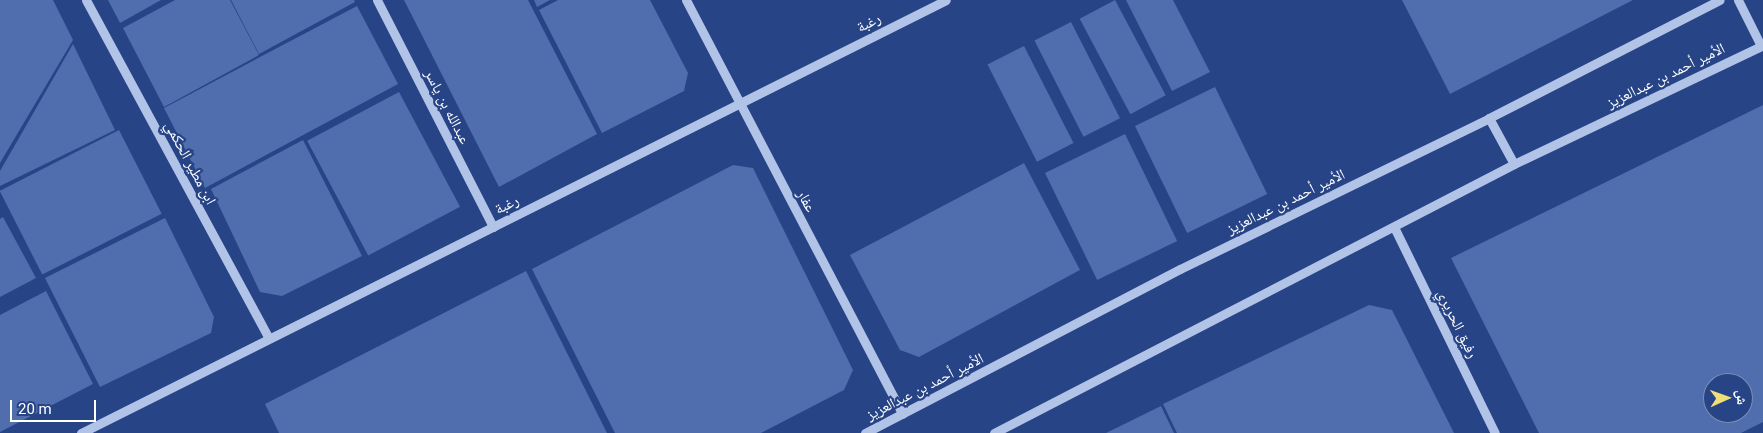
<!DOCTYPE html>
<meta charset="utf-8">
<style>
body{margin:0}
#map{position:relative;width:1763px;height:433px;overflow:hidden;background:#274486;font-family:Roboto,"Noto Naskh Arabic",sans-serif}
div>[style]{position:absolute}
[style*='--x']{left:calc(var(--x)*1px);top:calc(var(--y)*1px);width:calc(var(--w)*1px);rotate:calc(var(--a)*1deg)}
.building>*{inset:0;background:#506dad;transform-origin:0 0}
.minor>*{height:9px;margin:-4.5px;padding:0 4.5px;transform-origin:4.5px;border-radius:4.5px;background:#b2c3e8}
span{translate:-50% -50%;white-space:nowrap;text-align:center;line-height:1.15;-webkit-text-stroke:4.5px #274486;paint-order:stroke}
.street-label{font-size:15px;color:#fff}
.north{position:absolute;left:1703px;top:373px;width:50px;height:50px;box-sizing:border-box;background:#274486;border:1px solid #7d8fb6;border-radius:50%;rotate:88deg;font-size:14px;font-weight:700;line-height:20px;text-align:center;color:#fff}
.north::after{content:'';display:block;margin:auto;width:18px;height:22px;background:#f0de78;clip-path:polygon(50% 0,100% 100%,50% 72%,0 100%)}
.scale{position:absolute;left:10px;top:400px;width:86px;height:22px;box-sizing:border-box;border:2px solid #fff;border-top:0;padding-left:6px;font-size:15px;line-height:18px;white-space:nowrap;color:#fff;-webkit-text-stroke:4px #274486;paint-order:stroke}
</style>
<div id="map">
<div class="building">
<div style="clip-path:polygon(0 0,53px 0,73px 40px,0 163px)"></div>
<div style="clip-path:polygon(108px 0,161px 0,120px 23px)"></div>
<div style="clip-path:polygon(175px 0,230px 0,259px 55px,164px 107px,123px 28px)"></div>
<div style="clip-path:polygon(231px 0,354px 0,355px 2px,259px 54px)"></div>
<div style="clip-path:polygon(404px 0,528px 0,597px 134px,499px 187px)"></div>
<div style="clip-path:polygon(534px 0,550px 0,537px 7px)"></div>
<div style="clip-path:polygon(558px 0,650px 0,688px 73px,684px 91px,602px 133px,539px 10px)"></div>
<div style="left:1115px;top:0;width:108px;height:40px;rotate:62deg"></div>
<div style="clip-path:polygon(1126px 0,1173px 0,1210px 72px,1172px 91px)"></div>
<div style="clip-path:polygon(1402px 0,1633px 0,1450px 94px)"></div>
<div style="clip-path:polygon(357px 6px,398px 84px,205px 188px,164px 108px,260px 57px,295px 123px,260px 57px)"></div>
<div style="left:1071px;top:22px;width:108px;height:41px;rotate:63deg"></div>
<div style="clip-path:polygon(73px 44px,115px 130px,0 186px,0 171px)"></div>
<div style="left:1024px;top:46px;width:109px;height:41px;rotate:63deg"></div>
<div style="left:1215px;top:87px;width:119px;height:89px;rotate:64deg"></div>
<div style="left:399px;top:92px;width:130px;height:104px;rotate:62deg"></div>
<div style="clip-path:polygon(evenodd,1763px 105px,1763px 422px,1741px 433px,1539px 433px,1451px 258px,1763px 105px,1713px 383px,1743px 383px,1743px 413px,1713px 413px,1713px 383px)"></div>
<div style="left:119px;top:130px;width:94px;height:134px;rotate:63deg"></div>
<div style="left:1125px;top:134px;width:119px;height:89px;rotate:64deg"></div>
<div style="clip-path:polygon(303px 140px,362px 256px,282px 296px,260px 292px,211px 189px)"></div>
<div style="clip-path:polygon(1024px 163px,1080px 270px,919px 357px,900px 350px,850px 255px)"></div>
<div style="clip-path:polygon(733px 165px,753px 168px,853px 370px,844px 390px,761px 433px,615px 433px,532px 269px)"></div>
<div style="clip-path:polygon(3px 217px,36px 278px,0 297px,0 219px)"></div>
<div style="clip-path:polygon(165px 218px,214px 317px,211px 333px,100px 387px,45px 278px)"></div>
<div style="clip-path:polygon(526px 271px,607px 433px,279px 433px,265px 404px)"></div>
<div style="clip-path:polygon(46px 291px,93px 384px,0 432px,0 315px)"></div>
<div style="clip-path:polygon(1369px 305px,1392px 310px,1454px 433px,1177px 433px,1163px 404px)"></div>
<div style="clip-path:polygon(1161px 406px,1174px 433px,1106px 433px)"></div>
</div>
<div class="minor">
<div style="--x:86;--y:0;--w:384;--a:61.6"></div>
<div style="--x:377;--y:0;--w:255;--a:62.9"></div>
<div style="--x:686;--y:0;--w:467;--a:62.4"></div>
<div style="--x:1738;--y:0;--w:51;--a:63.4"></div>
<div style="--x:1489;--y:118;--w:52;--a:61.5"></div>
<div style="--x:1394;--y:227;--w:229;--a:63.9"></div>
<div style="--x:81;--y:433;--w:967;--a:-26.59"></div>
<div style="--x:865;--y:433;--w:355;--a:-27.5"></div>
<div style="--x:1180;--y:269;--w:344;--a:-26"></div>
<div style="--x:1489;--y:118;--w:259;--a:-27.1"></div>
<div style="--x:994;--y:433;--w:585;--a:-27.35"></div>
<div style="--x:1514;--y:164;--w:276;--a:-25.5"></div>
</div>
<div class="street-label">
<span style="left:869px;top:23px;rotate:-27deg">رغبة</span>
<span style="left:1666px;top:76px;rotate:-26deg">الأمير أحمد بن عبدالعزيز</span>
<span style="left:447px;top:107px;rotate:63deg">عبدالله بن ياسر</span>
<span style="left:190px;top:163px;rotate:62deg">ابن مطير الحكمي</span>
<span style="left:806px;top:201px;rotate:62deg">عفار</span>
<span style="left:1286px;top:202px;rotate:-26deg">الأمير أحمد بن عبدالعزيز</span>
<span style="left:507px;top:205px;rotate:-27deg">رغبة</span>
<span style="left:1457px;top:324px;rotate:64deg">رفيق الحريري</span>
<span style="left:925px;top:387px;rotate:-27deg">الأمير أحمد بن عبدالعزيز</span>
</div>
<div class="north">ش</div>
<div class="scale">20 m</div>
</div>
